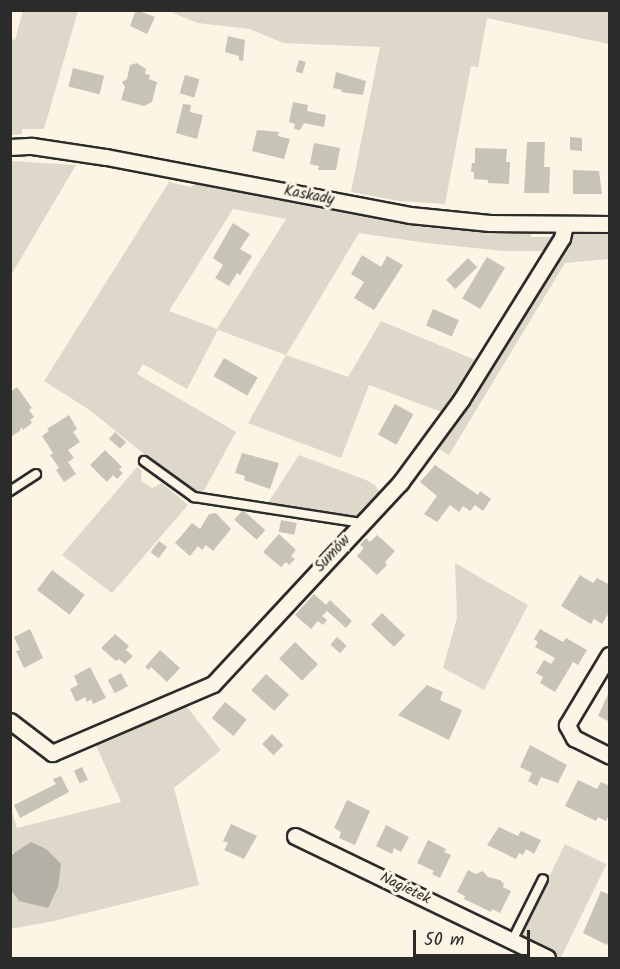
<!DOCTYPE html>
<meta charset="utf-8">
<style>
body{margin:0}
#map{position:relative;width:620px;height:969px;overflow:hidden;background:#fcf5e5;font-family:Kalam,sans-serif}
div>[style]{position:absolute}
[style*='--x']{left:calc(var(--x)*1px);top:calc(var(--y)*1px);width:calc(var(--w)*1px);rotate:calc(var(--a)*1deg)}
.green>*{inset:0;background:#ded8ca;transform-origin:0 0}
.water>*{inset:0;background:#b4b0a5}
.building>*{inset:0;background:#c8c3b7;transform-origin:0 0}
.roads{filter:drop-shadow(2px 0 #2b2b2b) drop-shadow(-2px 0 #2b2b2b) drop-shadow(0 2px #2b2b2b) drop-shadow(0 -2px #2b2b2b)}
.lane>*{height:8px;margin:-4px;padding:0 4px;transform-origin:4px;border-radius:4px;background:#fcf5e5}
.street>*{height:15px;margin:-7.5px;padding:0 7.5px;transform-origin:7.5px;border-radius:7.5px;background:#fcf5e5}
span{translate:-50% -50%;white-space:nowrap;text-align:center;line-height:1.15;-webkit-text-stroke:6px #fcf5e5;paint-order:stroke}
.street-label{font-size:15px;color:#2b2b2b}
.frame{position:absolute;inset:0;border:12px solid #2b2b2b;pointer-events:none}
.scale{position:absolute;left:413px;top:930px;width:117px;height:27px;box-sizing:border-box;border:3px solid #2b2b2b;border-top:0;padding-left:8px;font-size:18px;line-height:21px;white-space:nowrap;color:#2b2b2b;-webkit-text-stroke:4px #fcf5e5;paint-order:stroke}
</style>
<div id="map">
<div class="green">
<div style="clip-path:polygon(23px 11px,78px 11px,44px 129px,22px 129px,22px 134px,11px 135px,11px 39px,15px 40px)"></div>
<div style="clip-path:polygon(169px 11px,609px 11px,609px 44px,487px 18px,478px 67px,471px 66px,445px 204px,399px 201px,351px 192px,380px 47px,283px 43px,250px 29px,197px 23px)"></div>
<div style="clip-path:polygon(11px 161px,76px 165px,11px 275px,10px 161px)"></div>
<div style="clip-path:polygon(evenodd,169px 182px,191px 187px,196px 183px,423px 227px,531px 233px,531px 237px,551px 237px,552px 241px,544px 251px,503px 251px,427px 243px,359px 233px,286px 355px,348px 377px,381px 321px,478px 361px,444px 413px,369px 385px,341px 458px,248px 423px,286px 355px,218px 330px,187px 389px,143px 364px,137px 374px,236px 432px,202px 494px,150px 459px,91px 411px,44px 381px,169px 182px,233px 209px,286px 219px,217px 329px,169px 311px,233px 209px)"></div>
<div style="clip-path:polygon(609px 231px,609px 259px,565px 263px,449px 455px,436px 447px,567px 240px,576px 232px)"></div>
<div style="clip-path:polygon(299px 455px,366px 480px,376px 486px,379px 493px,357px 517px,268px 503px)"></div>
<div style="clip-path:polygon(137px 467px,142px 471px,141px 481px,152px 488px,162px 483px,188px 505px,112px 593px,62px 555px)"></div>
<div style="clip-path:polygon(455px 563px,528px 605px,484px 690px,443px 668px,457px 618px)"></div>
<div style="clip-path:polygon(183px 702px,221px 750px,174px 788px,199px 885px,54px 921px,10px 929px,11px 890px,19px 901px,14px 851px,11px 855px,10px 806px,17px 828px,121px 802px,95px 743px)"></div>
<div style="left:565px;top:844px;width:46px;height:106px;rotate:26deg"></div>
</div>
<div class="water">
<div style="clip-path:polygon(31px 842px,46px 849px,61px 864px,58px 887px,48px 908px,19px 901px,11px 890px,11px 855px)"></div>
</div>
<div class="building">
<div style="clip-path:polygon(136px 10px,155px 17px,147px 34px,130px 26px)"></div>
<div style="clip-path:polygon(228px 36px,245px 40px,243px 61px,239px 60px,239px 56px,225px 52px)"></div>
<div style="left:299px;top:60px;width:7px;height:12px;rotate:16deg"></div>
<div style="clip-path:polygon(137px 63px,146px 69px,145px 74px,150px 75px,149px 79px,157px 82px,152px 102px,144px 106px,121px 100px,125px 87px,122px 82px,127px 79px,130px 65px)"></div>
<div style="left:73px;top:68px;width:32px;height:19px;rotate:14deg"></div>
<div style="clip-path:polygon(336px 72px,366px 81px,363px 95px,341px 92px,342px 90px,333px 88px)"></div>
<div style="left:185px;top:75px;width:15px;height:19px;rotate:16deg"></div>
<div style="clip-path:polygon(293px 102px,308px 105px,307px 111px,326px 115px,324px 127px,304px 123px,300px 130px,294px 129px,295px 124px,289px 122px)"></div>
<div style="clip-path:polygon(183px 104px,191px 105px,190px 112px,203px 115px,197px 139px,176px 133px)"></div>
<div style="clip-path:polygon(257px 130px,279px 132px,278px 136px,290px 139px,284px 159px,252px 151px)"></div>
<div style="clip-path:polygon(570px 137px,582px 138px,582px 151px,570px 150px)"></div>
<div style="clip-path:polygon(527px 142px,545px 142px,544px 167px,550px 167px,549px 193px,524px 193px)"></div>
<div style="clip-path:polygon(314px 143px,340px 148px,336px 170px,318px 170px,319px 166px,310px 164px)"></div>
<div style="clip-path:polygon(475px 148px,507px 149px,506px 162px,510px 162px,509px 184px,488px 183px,488px 180px,474px 179px,474px 172px,471px 172px,472px 163px,475px 163px)"></div>
<div style="clip-path:polygon(573px 170px,599px 171px,602px 194px,573px 194px)"></div>
<div style="clip-path:polygon(233px 223px,250px 234px,240px 249px,252px 256px,240px 275px,237px 273px,229px 286px,215px 278px,223px 265px,213px 258px)"></div>
<div style="clip-path:polygon(362px 255px,381px 267px,387px 256px,403px 265px,374px 310px,354px 298px,364px 282px,351px 274px)"></div>
<div style="left:487px;top:257px;width:21px;height:48px;rotate:31deg"></div>
<div style="left:468px;top:258px;width:13px;height:31px;rotate:45deg"></div>
<div style="left:433px;top:309px;width:28px;height:18px;rotate:23deg"></div>
<div style="left:224px;top:358px;width:39px;height:21px;rotate:30deg"></div>
<div style="clip-path:polygon(17px 387px,32px 408px,29px 410px,34px 417px,30px 420px,32px 423px,23px 430px,21px 427px,20px 431px,10px 437px,10px 392px)"></div>
<div style="left:395px;top:404px;width:21px;height:35px;rotate:29deg"></div>
<div style="clip-path:polygon(69px 415px,77px 429px,73px 432px,80px 442px,68px 450px,74px 458px,68px 462px,76px 474px,64px 482px,56px 470px,59px 468px,50px 455px,53px 453px,42px 436px,49px 431px,47px 429px)"></div>
<div style="left:115px;top:432px;width:15px;height:9px;rotate:42deg"></div>
<div style="clip-path:polygon(105px 450px,122px 467px,119px 470px,123px 473px,117px 479px,113px 475px,107px 482px,90px 465px)"></div>
<div style="clip-path:polygon(242px 453px,279px 463px,270px 489px,244px 480px,245px 476px,235px 473px)"></div>
<div style="clip-path:polygon(435px 465px,478px 495px,480px 491px,491px 499px,483px 511px,475px 505px,470px 511px,463px 506px,459px 512px,450px 505px,437px 522px,424px 514px,437px 496px,420px 482px)"></div>
<div style="left:243px;top:510px;width:30px;height:13px;rotate:42deg"></div>
<div style="clip-path:polygon(216px 513px,231px 529px,213px 551px,206px 545px,202px 550px,198px 546px,190px 556px,175px 543px,192px 523px,200px 529px,209px 514px)"></div>
<div style="left:281px;top:520px;width:16px;height:12px;rotate:11deg"></div>
<div style="clip-path:polygon(279px 534px,296px 550px,291px 556px,295px 559px,289px 565px,286px 562px,281px 567px,263px 552px)"></div>
<div style="clip-path:polygon(377px 535px,395px 551px,385px 562px,387px 565px,377px 575px,357px 556px,364px 548px,360px 545px,366px 538px,370px 542px)"></div>
<div style="left:159px;top:541px;width:10px;height:14px;rotate:37deg"></div>
<div style="left:52px;top:570px;width:41px;height:25px;rotate:37deg"></div>
<div style="clip-path:polygon(580px 575px,593px 583px,597px 578px,610px 585px,610px 611px,602px 624px,594px 619px,591px 624px,561px 606px)"></div>
<div style="clip-path:polygon(314px 594px,326px 605px,330px 600px,352px 621px,346px 628px,327px 611px,322px 616px,327px 620px,323px 625px,318px 621px,311px 629px,295px 615px)"></div>
<div style="left:382px;top:613px;width:32px;height:16px;rotate:44deg"></div>
<div style="clip-path:polygon(30px 629px,43px 658px,24px 668px,16px 651px,20px 650px,14px 637px)"></div>
<div style="clip-path:polygon(540px 629px,563px 642px,566px 638px,587px 650px,578px 665px,573px 662px,555px 692px,540px 683px,543px 677px,536px 673px,544px 660px,551px 664px,555px 658px,535px 647px,538px 642px,534px 639px)"></div>
<div style="clip-path:polygon(115px 634px,129px 646px,126px 650px,133px 656px,125px 664px,119px 659px,116px 661px,101px 648px)"></div>
<div style="left:337px;top:637px;width:13px;height:10px;rotate:42deg"></div>
<div style="left:295px;top:642px;width:32px;height:23px;rotate:44deg"></div>
<div style="clip-path:polygon(160px 650px,180px 668px,167px 682px,151px 667px,149px 670px,145px 667px)"></div>
<div style="clip-path:polygon(90px 667px,106px 698px,93px 704px,91px 699px,87px 702px,85px 697px,76px 702px,70px 689px,78px 685px,74px 676px)"></div>
<div style="left:121px;top:673px;width:15px;height:15px;rotate:62deg"></div>
<div style="left:266px;top:674px;width:31px;height:22px;rotate:42deg"></div>
<div style="clip-path:polygon(427px 685px,443px 692px,440px 700px,462px 710px,449px 740px,398px 715px)"></div>
<div style="clip-path:polygon(610px 690px,610px 722px,598px 716px)"></div>
<div style="left:225px;top:702px;width:28px;height:21px;rotate:39deg"></div>
<div style="left:272px;top:734px;width:16px;height:14px;rotate:45deg"></div>
<div style="clip-path:polygon(530px 745px,567px 765px,558px 783px,541px 777px,537px 786px,528px 781px,532px 773px,520px 767px)"></div>
<div style="left:82px;top:767px;width:14px;height:9px;rotate:65deg"></div>
<div style="clip-path:polygon(61px 776px,69px 792px,20px 818px,14px 805px,56px 784px,53px 779px)"></div>
<div style="clip-path:polygon(578px 780px,597px 789px,601px 782px,610px 786px,610px 813px,606px 821px,598px 817px,596px 821px,565px 806px)"></div>
<div style="clip-path:polygon(347px 800px,370px 811px,355px 845px,339px 838px,341px 832px,334px 828px)"></div>
<div style="clip-path:polygon(231px 824px,257px 836px,244px 859px,224px 850px,228px 843px,223px 841px)"></div>
<div style="clip-path:polygon(386px 825px,409px 837px,401px 852px,394px 848px,392px 854px,376px 846px)"></div>
<div style="clip-path:polygon(499px 827px,518px 836px,521px 831px,541px 840px,534px 854px,526px 849px,523px 855px,519px 853px,516px 859px,487px 845px)"></div>
<div style="clip-path:polygon(428px 840px,446px 849px,444px 852px,451px 855px,440px 878px,432px 874px,434px 871px,417px 863px)"></div>
<div style="clip-path:polygon(468px 870px,476px 874px,483px 871px,488px 877px,500px 880px,504px 884px,503px 887px,511px 891px,500px 913px,492px 909px,491px 912px,464px 899px,465px 896px,457px 892px)"></div>
<div style="clip-path:polygon(601px 891px,610px 895px,610px 939px,607px 945px,583px 933px)"></div>
</div>
<div class="roads">
<div class="lane">
<div style="--x:144;--y:461;--w:62;--a:35.8"></div>
<div style="--x:194;--y:497;--w:169;--a:8.8"></div>
<div style="--x:10;--y:491;--w:31;--a:-33"></div>
<div style="--x:512;--y:941;--w:69;--a:-63.4"></div>
</div>
<div class="street">
<div style="--x:10;--y:147;--w:22;--a:-3"></div>
<div style="--x:32;--y:146;--w:75;--a:8.5"></div>
<div style="--x:106;--y:157;--w:309;--a:10.8"></div>
<div style="--x:410;--y:215;--w:80;--a:5.7"></div>
<div style="--x:490;--y:223;--w:120;--a:0.5"></div>
<div style="--x:609;--y:655;--w:82;--a:121"></div>
<div style="--x:567;--y:725;--w:15;--a:62"></div>
<div style="--x:574;--y:738;--w:40;--a:26.6"></div>
<div style="--x:10;--y:721;--w:53;--a:37.3"></div>
<div style="--x:52;--y:753;--w:175;--a:-23.2"></div>
<div style="--x:213;--y:684;--w:275;--a:-47.1"></div>
<div style="--x:400;--y:483;--w:103;--a:-53.7"></div>
<div style="--x:461;--y:400;--w:191;--a:-58.1"></div>
<div style="--x:562;--y:238;--w:13;--a:-77"></div>
<div style="--x:295;--y:836;--w:280;--a:25.8"></div>
</div>
</div>
<div class="street-label">
<span style="left:309px;top:196px;rotate:11deg">Kaskady</span>
<span style="left:333px;top:554px;rotate:-47deg">Sumów</span>
<span style="left:405px;top:889px;rotate:26deg">Nagietek</span>
</div>
<div class="frame"></div>
<div class="scale">50 m</div>
</div>
